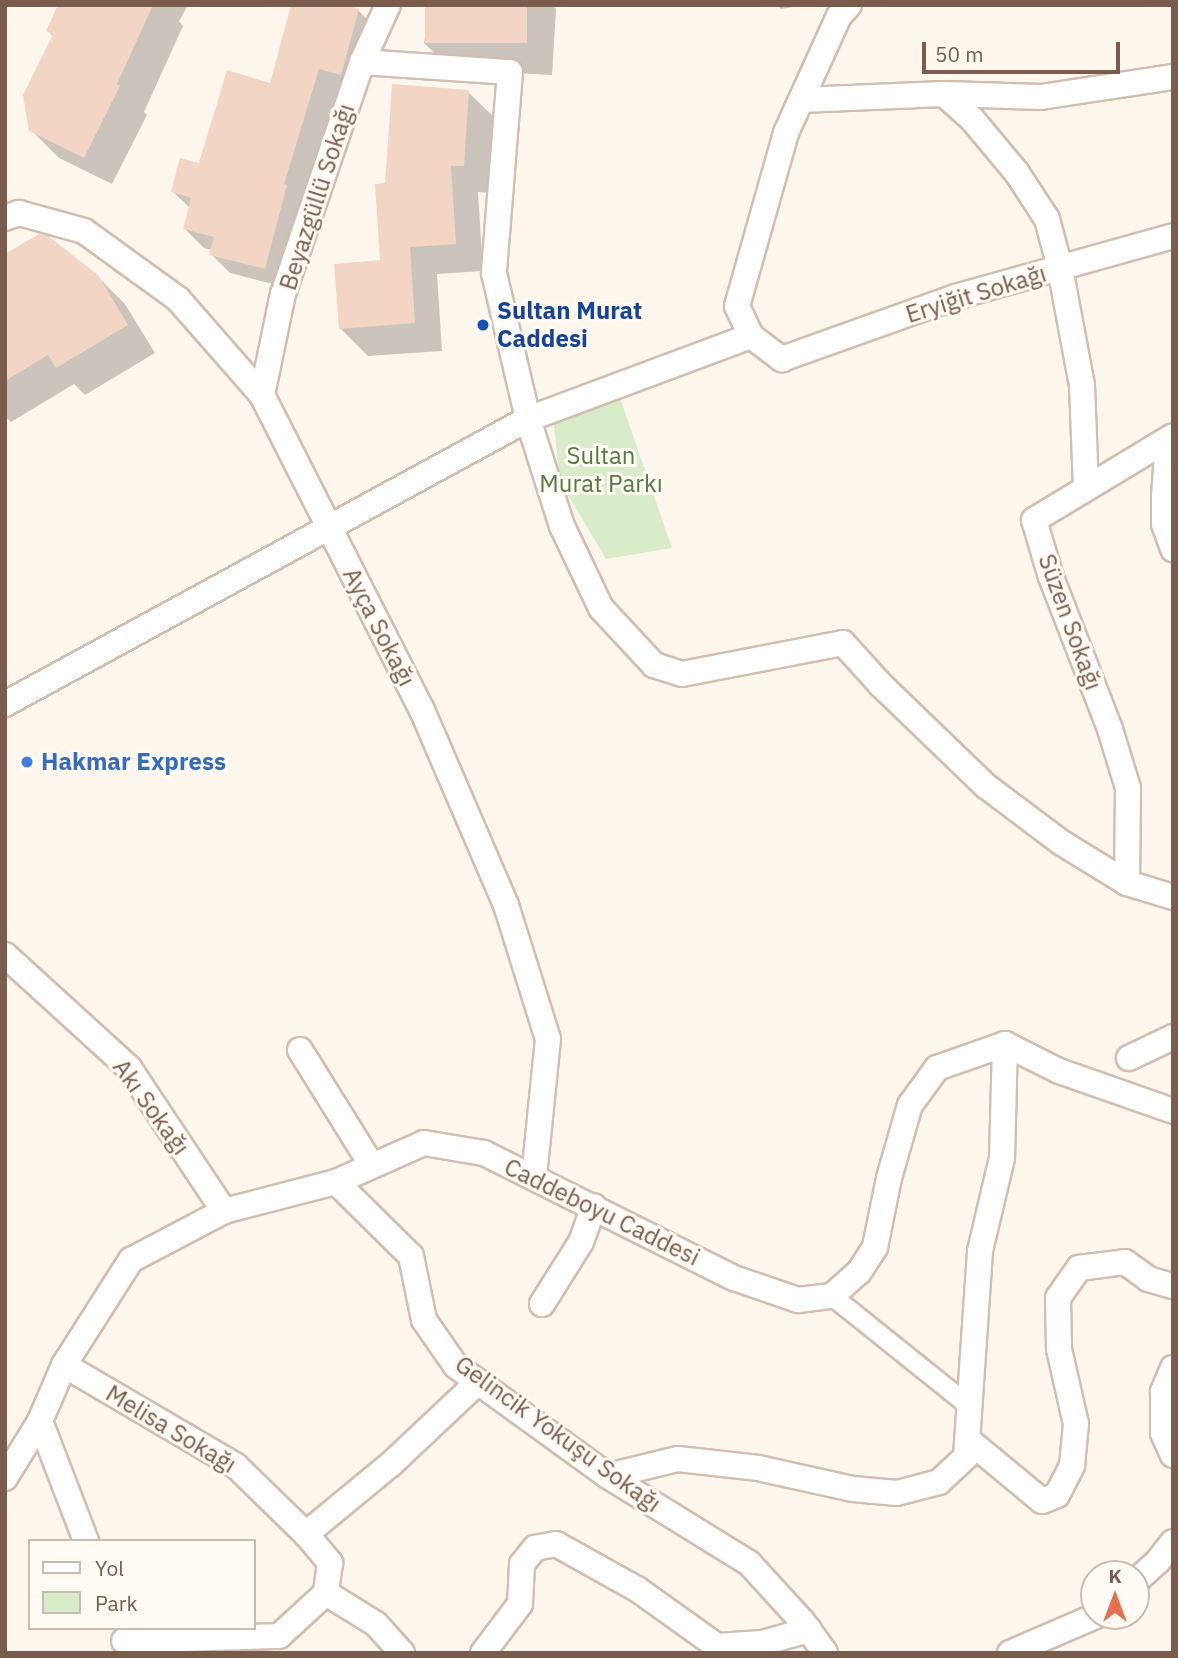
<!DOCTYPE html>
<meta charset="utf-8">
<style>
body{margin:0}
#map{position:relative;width:1178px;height:1658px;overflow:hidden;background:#fdf6ec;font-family:"IBM Plex Sans",sans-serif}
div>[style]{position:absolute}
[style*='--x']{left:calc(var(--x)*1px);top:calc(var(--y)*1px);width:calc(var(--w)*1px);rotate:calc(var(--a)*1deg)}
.green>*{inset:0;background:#d8ecc9}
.shadow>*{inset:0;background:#0003}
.building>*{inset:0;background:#f3d5c3;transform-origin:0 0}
.roads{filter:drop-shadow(2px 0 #d1beb0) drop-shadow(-2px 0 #d1beb0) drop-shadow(0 2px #d1beb0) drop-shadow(0 -2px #d1beb0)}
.pedestrian>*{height:18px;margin:-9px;padding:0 9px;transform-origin:9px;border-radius:9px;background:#fff}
.minor>*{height:24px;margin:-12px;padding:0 12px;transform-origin:12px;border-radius:12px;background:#fff}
.dots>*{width:19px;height:19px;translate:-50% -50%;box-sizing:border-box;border:4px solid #fffaf3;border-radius:50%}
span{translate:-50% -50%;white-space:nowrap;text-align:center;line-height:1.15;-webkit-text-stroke:6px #fffaf3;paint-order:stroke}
.street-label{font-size:24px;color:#7a5c4d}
.transit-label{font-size:24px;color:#164399;font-weight:700}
.left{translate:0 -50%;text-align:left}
.park-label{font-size:24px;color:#537a41}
.shop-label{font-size:24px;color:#366cbe;font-weight:700}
.frame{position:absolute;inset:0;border:7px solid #7a5c4d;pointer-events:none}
.legend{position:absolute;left:28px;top:1539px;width:228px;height:91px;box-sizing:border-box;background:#fffaf3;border:2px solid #cabbb1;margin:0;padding:9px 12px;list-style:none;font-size:21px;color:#7a5c4d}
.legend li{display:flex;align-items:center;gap:14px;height:35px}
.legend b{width:35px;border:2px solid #cabbb1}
.north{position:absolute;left:1080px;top:1560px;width:70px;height:70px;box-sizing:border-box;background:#fffaf3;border:2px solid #cabbb1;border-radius:50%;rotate:0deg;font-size:19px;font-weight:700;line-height:28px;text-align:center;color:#7a5c4d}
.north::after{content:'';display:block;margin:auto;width:24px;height:32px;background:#e76f51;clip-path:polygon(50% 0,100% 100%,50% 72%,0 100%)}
.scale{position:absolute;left:922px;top:42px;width:198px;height:32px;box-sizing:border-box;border:4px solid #7a5c4d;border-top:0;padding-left:9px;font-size:21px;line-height:24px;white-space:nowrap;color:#7a5c4d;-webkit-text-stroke:5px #fffaf3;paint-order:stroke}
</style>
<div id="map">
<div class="green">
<div style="clip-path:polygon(618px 392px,672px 548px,606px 559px,560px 482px,553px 417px)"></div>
</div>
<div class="shadow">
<div style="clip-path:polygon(60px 5px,188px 5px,179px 21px,183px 26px,144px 112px,147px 115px,112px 184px,59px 158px,31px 130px,54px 37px,48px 31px)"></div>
<div style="clip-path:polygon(430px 5px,552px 5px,556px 9px,552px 75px,452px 70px,424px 43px)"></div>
<div style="clip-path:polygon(777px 5px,804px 5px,781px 9px)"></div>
<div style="clip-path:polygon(358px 10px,377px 30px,360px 93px,338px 87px,302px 203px,284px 287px,230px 273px,211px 254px,212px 250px,204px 248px,185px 229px,190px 208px,173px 192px,271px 85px)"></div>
<div style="clip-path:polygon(468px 92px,496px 119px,491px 193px,478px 192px,483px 271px,437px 274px,442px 351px,368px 356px,340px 328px,382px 262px,386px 185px)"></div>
<div style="clip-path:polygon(5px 256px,97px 276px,125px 304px,155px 353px,85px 395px,74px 384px,11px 422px,5px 417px)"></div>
</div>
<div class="building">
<div style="clip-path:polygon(58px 5px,153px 5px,117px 84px,120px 86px,84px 158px,29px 131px,23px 95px,53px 34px,46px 31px)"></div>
<div style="clip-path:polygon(291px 5px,345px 5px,359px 9px,341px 75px,319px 69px,284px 184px,287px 185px,265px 269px,209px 255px,214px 237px,183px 229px,191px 198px,171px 192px,180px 158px,199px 163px,227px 70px,270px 83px)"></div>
<div style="left:425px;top:5px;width:102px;height:38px"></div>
<div style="clip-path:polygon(392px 84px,469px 90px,464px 166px,451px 166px,456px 244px,410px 247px,415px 323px,339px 329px,334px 264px,380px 260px,375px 184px,385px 183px)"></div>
<div style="clip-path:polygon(39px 234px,48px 236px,98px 275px,128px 325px,56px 368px,48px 355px,5px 381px,5px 254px)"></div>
</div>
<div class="roads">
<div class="pedestrian">
<div style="--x:832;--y:1296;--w:174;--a:38.7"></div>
</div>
<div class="minor">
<div style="--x:849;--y:5;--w:15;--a:132"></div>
<div style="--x:839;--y:16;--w:128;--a:114.4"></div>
<div style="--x:786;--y:133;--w:180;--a:105.8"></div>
<div style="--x:737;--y:306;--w:33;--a:65"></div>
<div style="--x:751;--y:336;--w:39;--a:37"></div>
<div style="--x:782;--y:359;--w:184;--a:-19.7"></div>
<div style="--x:955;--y:297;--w:226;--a:-15.6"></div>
<div style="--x:362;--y:62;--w:148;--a:3.9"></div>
<div style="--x:510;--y:72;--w:202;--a:94.6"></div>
<div style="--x:494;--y:273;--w:150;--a:76.9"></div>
<div style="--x:528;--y:419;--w:112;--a:72.4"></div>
<div style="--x:562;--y:526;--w:91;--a:64.6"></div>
<div style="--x:601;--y:608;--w:78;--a:47.1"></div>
<div style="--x:654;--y:665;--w:29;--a:18"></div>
<div style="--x:682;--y:674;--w:164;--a:-10.9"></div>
<div style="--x:843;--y:643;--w:57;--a:47.9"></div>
<div style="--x:881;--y:685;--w:146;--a:43.9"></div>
<div style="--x:986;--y:786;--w:95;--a:36.9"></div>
<div style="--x:1062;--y:843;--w:76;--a:31.6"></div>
<div style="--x:1127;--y:883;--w:48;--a:16.9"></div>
<div style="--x:944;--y:94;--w:97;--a:1.8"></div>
<div style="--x:1041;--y:97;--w:134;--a:-8.6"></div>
<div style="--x:801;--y:100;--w:143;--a:-2.4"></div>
<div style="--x:944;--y:94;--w:38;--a:42"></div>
<div style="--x:972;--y:119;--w:70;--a:50.2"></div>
<div style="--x:1017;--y:173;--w:55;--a:56.9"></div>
<div style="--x:1047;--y:219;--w:51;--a:75.1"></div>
<div style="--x:1060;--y:268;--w:119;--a:79.4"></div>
<div style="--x:1082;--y:385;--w:103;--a:87.8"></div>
<div style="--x:5;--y:218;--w:15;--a:-20"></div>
<div style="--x:19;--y:213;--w:67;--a:15.5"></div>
<div style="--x:84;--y:231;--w:116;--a:35.9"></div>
<div style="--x:178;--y:299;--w:128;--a:48.8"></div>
<div style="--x:262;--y:395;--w:353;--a:63.1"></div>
<div style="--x:422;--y:710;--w:212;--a:66.7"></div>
<div style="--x:506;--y:905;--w:140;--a:72.6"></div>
<div style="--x:548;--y:1039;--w:139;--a:95.8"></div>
<div style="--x:262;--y:395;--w:103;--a:-78.3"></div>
<div style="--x:283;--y:294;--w:245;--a:-71.2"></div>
<div style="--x:362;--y:62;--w:63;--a:-65.5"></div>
<div style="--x:1173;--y:444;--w:11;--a:124"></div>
<div style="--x:1167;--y:453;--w:44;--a:93.9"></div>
<div style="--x:1164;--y:497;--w:27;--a:90"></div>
<div style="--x:1164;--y:524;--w:27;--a:70"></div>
<div style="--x:5;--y:704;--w:596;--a:-28.59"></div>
<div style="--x:528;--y:419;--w:238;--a:-20.4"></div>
<div style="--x:1127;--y:883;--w:95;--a:-89.4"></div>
<div style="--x:1128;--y:788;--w:62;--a:-107"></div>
<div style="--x:1110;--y:729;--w:163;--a:-111.2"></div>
<div style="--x:1051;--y:577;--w:59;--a:-106.6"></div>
<div style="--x:1034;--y:520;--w:162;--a:-31.1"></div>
<div style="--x:5;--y:955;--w:168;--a:42.3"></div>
<div style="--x:129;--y:1068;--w:172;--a:56.4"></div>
<div style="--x:300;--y:1050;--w:134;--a:58.1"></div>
<div style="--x:1129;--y:1058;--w:49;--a:-25.5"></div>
<div style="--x:336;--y:1182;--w:105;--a:44.6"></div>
<div style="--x:411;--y:1256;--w:65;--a:78.5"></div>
<div style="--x:424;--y:1320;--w:56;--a:55.2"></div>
<div style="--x:456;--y:1366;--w:188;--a:35.9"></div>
<div style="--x:608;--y:1476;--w:166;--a:31.7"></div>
<div style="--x:749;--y:1563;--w:79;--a:47.6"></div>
<div style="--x:802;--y:1621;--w:39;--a:54"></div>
<div style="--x:542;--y:1304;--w:73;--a:-57.8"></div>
<div style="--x:581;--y:1242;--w:38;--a:-70"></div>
<div style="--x:64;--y:1365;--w:199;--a:30.4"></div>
<div style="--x:236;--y:1466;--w:98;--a:44.2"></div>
<div style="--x:306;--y:1534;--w:38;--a:50"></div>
<div style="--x:330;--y:1563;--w:30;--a:98"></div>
<div style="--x:326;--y:1593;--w:64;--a:137.5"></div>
<div style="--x:279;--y:1636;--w:155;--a:178.2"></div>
<div style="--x:1173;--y:1368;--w:26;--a:113"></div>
<div style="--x:1163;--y:1392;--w:41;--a:90"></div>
<div style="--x:1163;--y:1433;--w:24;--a:66"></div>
<div style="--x:40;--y:1421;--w:129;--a:69"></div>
<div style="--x:967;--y:1439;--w:97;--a:39.6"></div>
<div style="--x:1042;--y:1501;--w:16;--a:-22"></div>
<div style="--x:1057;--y:1495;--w:34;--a:-63"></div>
<div style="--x:1072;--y:1465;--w:41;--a:-84.4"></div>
<div style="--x:1076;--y:1424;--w:77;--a:-102.8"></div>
<div style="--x:1059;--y:1349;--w:51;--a:-91.1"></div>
<div style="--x:1058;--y:1298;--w:37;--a:-55"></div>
<div style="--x:1079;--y:1268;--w:46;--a:-7.4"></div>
<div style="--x:1125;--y:1262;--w:29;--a:36"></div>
<div style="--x:1148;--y:1279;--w:26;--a:16"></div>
<div style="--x:608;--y:1476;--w:72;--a:-13.7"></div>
<div style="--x:678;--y:1459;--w:81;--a:6.4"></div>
<div style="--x:758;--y:1468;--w:97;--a:12.5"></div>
<div style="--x:853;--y:1489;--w:44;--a:5.2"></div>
<div style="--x:897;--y:1493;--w:43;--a:-14.7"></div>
<div style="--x:939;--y:1482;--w:37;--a:-43"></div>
<div style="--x:966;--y:1457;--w:206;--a:-86.1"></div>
<div style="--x:980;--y:1251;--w:96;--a:-76.7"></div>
<div style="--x:1002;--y:1158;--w:114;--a:-88.5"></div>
<div style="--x:5;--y:1478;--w:67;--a:-58.4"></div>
<div style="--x:40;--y:1421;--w:61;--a:-66.8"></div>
<div style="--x:64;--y:1365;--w:125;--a:-57.5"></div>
<div style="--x:131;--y:1260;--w:105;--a:-27.8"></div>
<div style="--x:224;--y:1211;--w:116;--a:-14.5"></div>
<div style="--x:336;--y:1182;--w:96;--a:-23.9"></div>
<div style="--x:424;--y:1143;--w:61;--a:9.5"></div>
<div style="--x:484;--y:1153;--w:280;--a:26.6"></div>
<div style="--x:734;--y:1278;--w:68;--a:19"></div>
<div style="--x:798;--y:1300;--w:34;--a:-7"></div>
<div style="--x:832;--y:1296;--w:36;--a:-42"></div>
<div style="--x:859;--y:1272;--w:30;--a:-57"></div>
<div style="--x:875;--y:1247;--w:70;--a:-78.5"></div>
<div style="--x:889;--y:1178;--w:76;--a:-74"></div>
<div style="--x:910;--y:1105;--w:46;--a:-53.9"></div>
<div style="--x:937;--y:1068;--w:72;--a:-19.4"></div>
<div style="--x:1005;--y:1044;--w:60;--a:26.6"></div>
<div style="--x:1059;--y:1071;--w:121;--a:19.3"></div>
<div style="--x:306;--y:1534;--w:110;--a:-39.5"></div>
<div style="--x:391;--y:1464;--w:120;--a:-43.3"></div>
<div style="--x:1136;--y:1581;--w:30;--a:-42"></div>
<div style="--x:1158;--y:1561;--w:24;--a:-52"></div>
<div style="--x:326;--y:1593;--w:59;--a:31.8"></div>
<div style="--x:376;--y:1624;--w:39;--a:48"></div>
<div style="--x:483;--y:1653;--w:61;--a:-52.9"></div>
<div style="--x:520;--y:1604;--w:40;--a:-87.1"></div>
<div style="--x:522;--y:1564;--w:21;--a:-51"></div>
<div style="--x:535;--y:1548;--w:21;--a:-11"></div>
<div style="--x:556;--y:1544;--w:93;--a:29.1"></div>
<div style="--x:637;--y:1589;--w:98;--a:35.5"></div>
<div style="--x:717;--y:1646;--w:45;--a:-3.8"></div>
<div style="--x:762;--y:1643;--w:49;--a:-15.5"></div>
<div style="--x:1010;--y:1653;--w:94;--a:-23.3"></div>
</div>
</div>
<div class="dots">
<div style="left:483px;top:325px;background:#1a4fb4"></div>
<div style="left:27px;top:762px;background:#3f7fe0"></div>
</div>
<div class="street-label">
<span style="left:317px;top:197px;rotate:-72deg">Beyazgüllü Sokağı</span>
<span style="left:976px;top:294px;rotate:-17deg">Eryiğit Sokağı</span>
<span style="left:1070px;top:622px;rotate:70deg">Süzen Sokağı</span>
<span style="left:379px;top:627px;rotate:63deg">Ayça Sokağı</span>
<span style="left:151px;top:1107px;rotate:54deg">Akı Sokağı</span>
<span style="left:602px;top:1212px;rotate:26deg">Caddeboyu Caddesi</span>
<span style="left:171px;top:1429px;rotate:31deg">Melisa Sokağı</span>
<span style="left:558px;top:1434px;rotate:36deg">Gelincik Yokuşu Sokağı</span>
</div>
<div class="transit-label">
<span class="left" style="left:497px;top:325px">Sultan Murat<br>Caddesi</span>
</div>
<div class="park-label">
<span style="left:601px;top:470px">Sultan<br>Murat Parkı</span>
</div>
<div class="shop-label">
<span class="left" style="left:41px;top:762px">Hakmar Express</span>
</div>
<div class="frame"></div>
<ul class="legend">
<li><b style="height:9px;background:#fff"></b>Yol</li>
<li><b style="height:19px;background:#d8ecc9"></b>Park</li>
</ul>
<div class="north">K</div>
<div class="scale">50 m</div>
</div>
